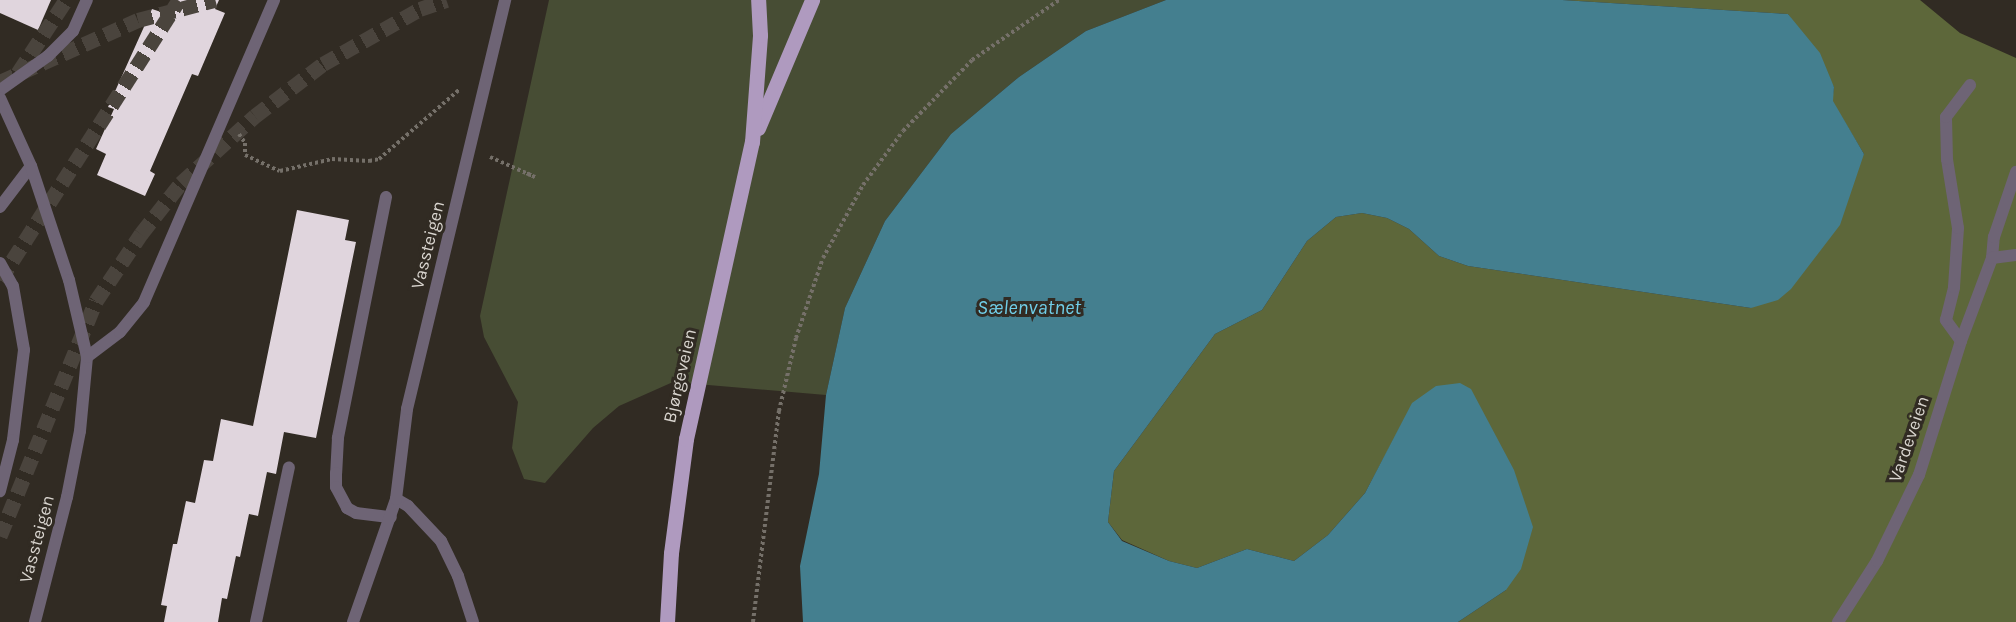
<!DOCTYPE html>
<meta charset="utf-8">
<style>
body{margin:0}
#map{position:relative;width:2016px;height:622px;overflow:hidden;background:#312b23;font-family:Karla,sans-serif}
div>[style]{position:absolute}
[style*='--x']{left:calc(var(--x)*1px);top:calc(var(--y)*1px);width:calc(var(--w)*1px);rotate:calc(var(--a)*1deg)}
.green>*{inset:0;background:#474d34}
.forest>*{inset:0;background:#5d673a}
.water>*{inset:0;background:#447f8f}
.building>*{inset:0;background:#e0d5dd}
.primary-tunnel>*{height:15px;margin-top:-7.5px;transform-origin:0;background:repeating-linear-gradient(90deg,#4a443d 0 15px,transparent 0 23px)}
.path>*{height:4px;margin-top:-2px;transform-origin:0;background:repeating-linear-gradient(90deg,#757069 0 3px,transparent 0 6px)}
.service>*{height:12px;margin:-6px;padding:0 6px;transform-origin:6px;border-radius:6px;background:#6e6475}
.minor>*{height:12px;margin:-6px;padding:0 6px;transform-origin:6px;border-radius:6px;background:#6e6475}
.primary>*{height:15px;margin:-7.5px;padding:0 7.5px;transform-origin:7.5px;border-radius:7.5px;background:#af9abf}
span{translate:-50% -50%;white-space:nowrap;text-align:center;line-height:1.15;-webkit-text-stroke:6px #312b23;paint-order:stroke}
.street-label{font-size:18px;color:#d9d5cf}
.water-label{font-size:20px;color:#70cee8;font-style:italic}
</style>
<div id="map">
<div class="green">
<div style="clip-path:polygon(549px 0,1166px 0,1086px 31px,1019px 77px,951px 134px,885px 221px,845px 308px,826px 395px,673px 382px,619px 406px,593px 428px,545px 483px,524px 479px,512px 448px,518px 402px,484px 337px,480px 316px)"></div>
</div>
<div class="forest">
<div style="clip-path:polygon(1562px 0,1920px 0,1960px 33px,2016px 58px,2016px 622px,1458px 622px,1506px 590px,1413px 403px,1365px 493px,1328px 535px,1294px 561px,1247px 549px,1197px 568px,1169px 561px,1122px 540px,1108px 522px,1114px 471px,1215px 334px,1262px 310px,1307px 241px,1336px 217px,1362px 213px,1387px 218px,1409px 229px,1439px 256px,1468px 266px,1751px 308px,1864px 154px,1832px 101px,1834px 87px,1788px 14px)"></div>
</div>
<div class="water">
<div style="clip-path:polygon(1166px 0,1562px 0,1788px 14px,1820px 53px,1834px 87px,1833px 101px,1864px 154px,1840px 225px,1791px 289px,1778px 300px,1751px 308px,1468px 266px,1439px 256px,1409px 229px,1387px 218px,1362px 213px,1336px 217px,1307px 241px,1262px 310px,1215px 334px,1114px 471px,1108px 522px,1122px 541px,1169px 561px,1197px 568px,1247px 549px,1294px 561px,1328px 535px,1365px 493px,1412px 403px,1436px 386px,1460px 383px,1471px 389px,1514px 470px,1533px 527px,1521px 569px,1506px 590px,1458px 622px,803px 622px,800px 566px,819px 474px,826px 395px,845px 308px,885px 221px,951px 134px,1019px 77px,1086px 31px)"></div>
</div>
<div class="building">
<div style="clip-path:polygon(0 0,51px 0,38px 30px,0 13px)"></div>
<div style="clip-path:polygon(173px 0,219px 0,215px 9px,225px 13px,198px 76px,192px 74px,150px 171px,155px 174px,145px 196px,97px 175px,106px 154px,96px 149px,114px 109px,108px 107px,152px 9px,167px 14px)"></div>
<div style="clip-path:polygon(297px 210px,349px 220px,345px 240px,356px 242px,316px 438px,284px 432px,276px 474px,267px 472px,258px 516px,249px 514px,240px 557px,236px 556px,227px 599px,222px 598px,218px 622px,164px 622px,167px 606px,161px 605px,173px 544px,177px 544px,186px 501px,195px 503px,204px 460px,213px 461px,221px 419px,253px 426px)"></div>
</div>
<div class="primary-tunnel">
<div style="--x:18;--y:73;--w:87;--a:-56.7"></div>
<div style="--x:0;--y:82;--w:151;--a:-24.2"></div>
<div style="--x:138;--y:20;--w:80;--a:-14.6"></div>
<div style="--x:0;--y:280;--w:332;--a:-57.4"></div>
<div style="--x:0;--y:536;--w:254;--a:-67.8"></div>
<div style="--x:96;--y:301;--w:81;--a:-56.1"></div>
<div style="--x:141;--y:234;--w:65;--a:-51.9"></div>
<div style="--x:181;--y:183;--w:100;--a:-42.2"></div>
<div style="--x:255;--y:116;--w:86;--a:-37.4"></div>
<div style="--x:323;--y:64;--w:112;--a:-29.6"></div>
<div style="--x:420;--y:9;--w:28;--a:-19"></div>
</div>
<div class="path">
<div style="--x:239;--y:134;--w:11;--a:56"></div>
<div style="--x:245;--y:143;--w:12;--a:90"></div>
<div style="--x:245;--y:155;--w:38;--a:25"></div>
<div style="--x:280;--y:171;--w:53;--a:-13"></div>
<div style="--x:332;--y:159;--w:37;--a:3"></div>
<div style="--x:369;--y:161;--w:10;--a:-11"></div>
<div style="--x:379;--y:159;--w:107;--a:-40.8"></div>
<div style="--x:490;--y:157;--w:49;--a:24"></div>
<div style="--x:535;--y:177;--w:10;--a:-156"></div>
<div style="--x:753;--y:622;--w:213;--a:-83"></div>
<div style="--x:779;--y:411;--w:75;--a:-76.9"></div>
<div style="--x:796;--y:338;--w:84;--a:-71.4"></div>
<div style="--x:823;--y:258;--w:83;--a:-61.3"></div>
<div style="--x:863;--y:185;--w:67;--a:-53.5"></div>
<div style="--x:903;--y:131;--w:99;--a:-45.8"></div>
<div style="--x:972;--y:60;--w:106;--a:-34.6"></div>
</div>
<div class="service">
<div style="--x:386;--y:197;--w:246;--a:101.3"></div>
<div style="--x:338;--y:438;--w:35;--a:93"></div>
<div style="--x:336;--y:473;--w:14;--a:90"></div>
<div style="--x:336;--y:487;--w:24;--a:62"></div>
<div style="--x:347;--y:508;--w:10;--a:29"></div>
<div style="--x:356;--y:513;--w:35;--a:7"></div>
<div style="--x:0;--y:207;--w:51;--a:-52.9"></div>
<div style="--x:1992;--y:258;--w:21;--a:-85"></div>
<div style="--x:1994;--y:237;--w:69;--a:-71.3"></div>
<div style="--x:0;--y:263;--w:26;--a:61"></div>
<div style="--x:13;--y:286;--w:65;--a:80.2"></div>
<div style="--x:24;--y:350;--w:91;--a:97"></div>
<div style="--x:13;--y:440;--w:53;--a:104.3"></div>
<div style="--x:1961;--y:341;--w:26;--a:-126"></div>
<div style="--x:1946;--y:320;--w:34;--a:-76"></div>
<div style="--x:1954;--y:287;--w:59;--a:-86.1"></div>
<div style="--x:1958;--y:228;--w:70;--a:-99.1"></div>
<div style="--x:1947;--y:159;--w:42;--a:-91.4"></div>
<div style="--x:1946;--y:117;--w:40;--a:-53"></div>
<div style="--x:256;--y:622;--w:158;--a:-78"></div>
<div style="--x:1838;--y:622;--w:72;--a:-57.4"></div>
<div style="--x:1877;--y:561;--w:96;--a:-64"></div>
<div style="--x:1919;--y:475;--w:140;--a:-72.6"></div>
<div style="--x:1961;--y:341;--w:89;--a:-69.5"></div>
<div style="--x:1992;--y:258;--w:24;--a:-7"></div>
</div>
<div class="minor">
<div style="--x:0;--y:90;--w:59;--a:-35.3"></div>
<div style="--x:48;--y:56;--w:35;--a:-45"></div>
<div style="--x:73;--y:31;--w:34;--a:-66"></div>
<div style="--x:0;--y:98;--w:75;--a:65.5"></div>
<div style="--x:31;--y:166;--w:120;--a:71.6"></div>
<div style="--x:69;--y:280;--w:79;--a:76.8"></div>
<div style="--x:87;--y:357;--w:74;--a:95.4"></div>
<div style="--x:80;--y:431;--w:67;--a:101.1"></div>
<div style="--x:67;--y:497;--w:129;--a:104.4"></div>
<div style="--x:87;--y:357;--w:41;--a:-37.1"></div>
<div style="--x:120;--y:332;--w:38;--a:-51"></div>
<div style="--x:144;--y:302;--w:329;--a:-66.7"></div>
<div style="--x:396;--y:499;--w:14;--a:30"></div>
<div style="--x:408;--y:506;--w:48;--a:46.7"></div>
<div style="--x:441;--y:541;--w:39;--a:64"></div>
<div style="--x:458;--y:576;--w:48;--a:71.9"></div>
<div style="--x:353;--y:622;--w:130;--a:-70.7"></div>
<div style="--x:396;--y:499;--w:91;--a:-83"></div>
<div style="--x:407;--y:409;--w:421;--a:-76.5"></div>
</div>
<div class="primary">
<div style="--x:758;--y:128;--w:139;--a:-67.1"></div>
<div style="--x:667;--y:622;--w:69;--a:-86.7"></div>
<div style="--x:671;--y:553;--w:115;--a:-82.5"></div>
<div style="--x:686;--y:439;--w:304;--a:-77.5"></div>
<div style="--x:752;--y:142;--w:107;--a:-85.7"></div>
<div style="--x:760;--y:35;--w:35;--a:-93"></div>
</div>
<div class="street-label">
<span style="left:428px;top:245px;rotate:-76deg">Vassteigen</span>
<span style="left:680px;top:376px;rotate:-77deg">Bjørgeveien</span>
<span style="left:1909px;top:439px;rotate:-71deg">Vardeveien</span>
<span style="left:37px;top:539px;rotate:-75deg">Vassteigen</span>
</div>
<div class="water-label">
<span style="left:1029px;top:307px">Sælenvatnet</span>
</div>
</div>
